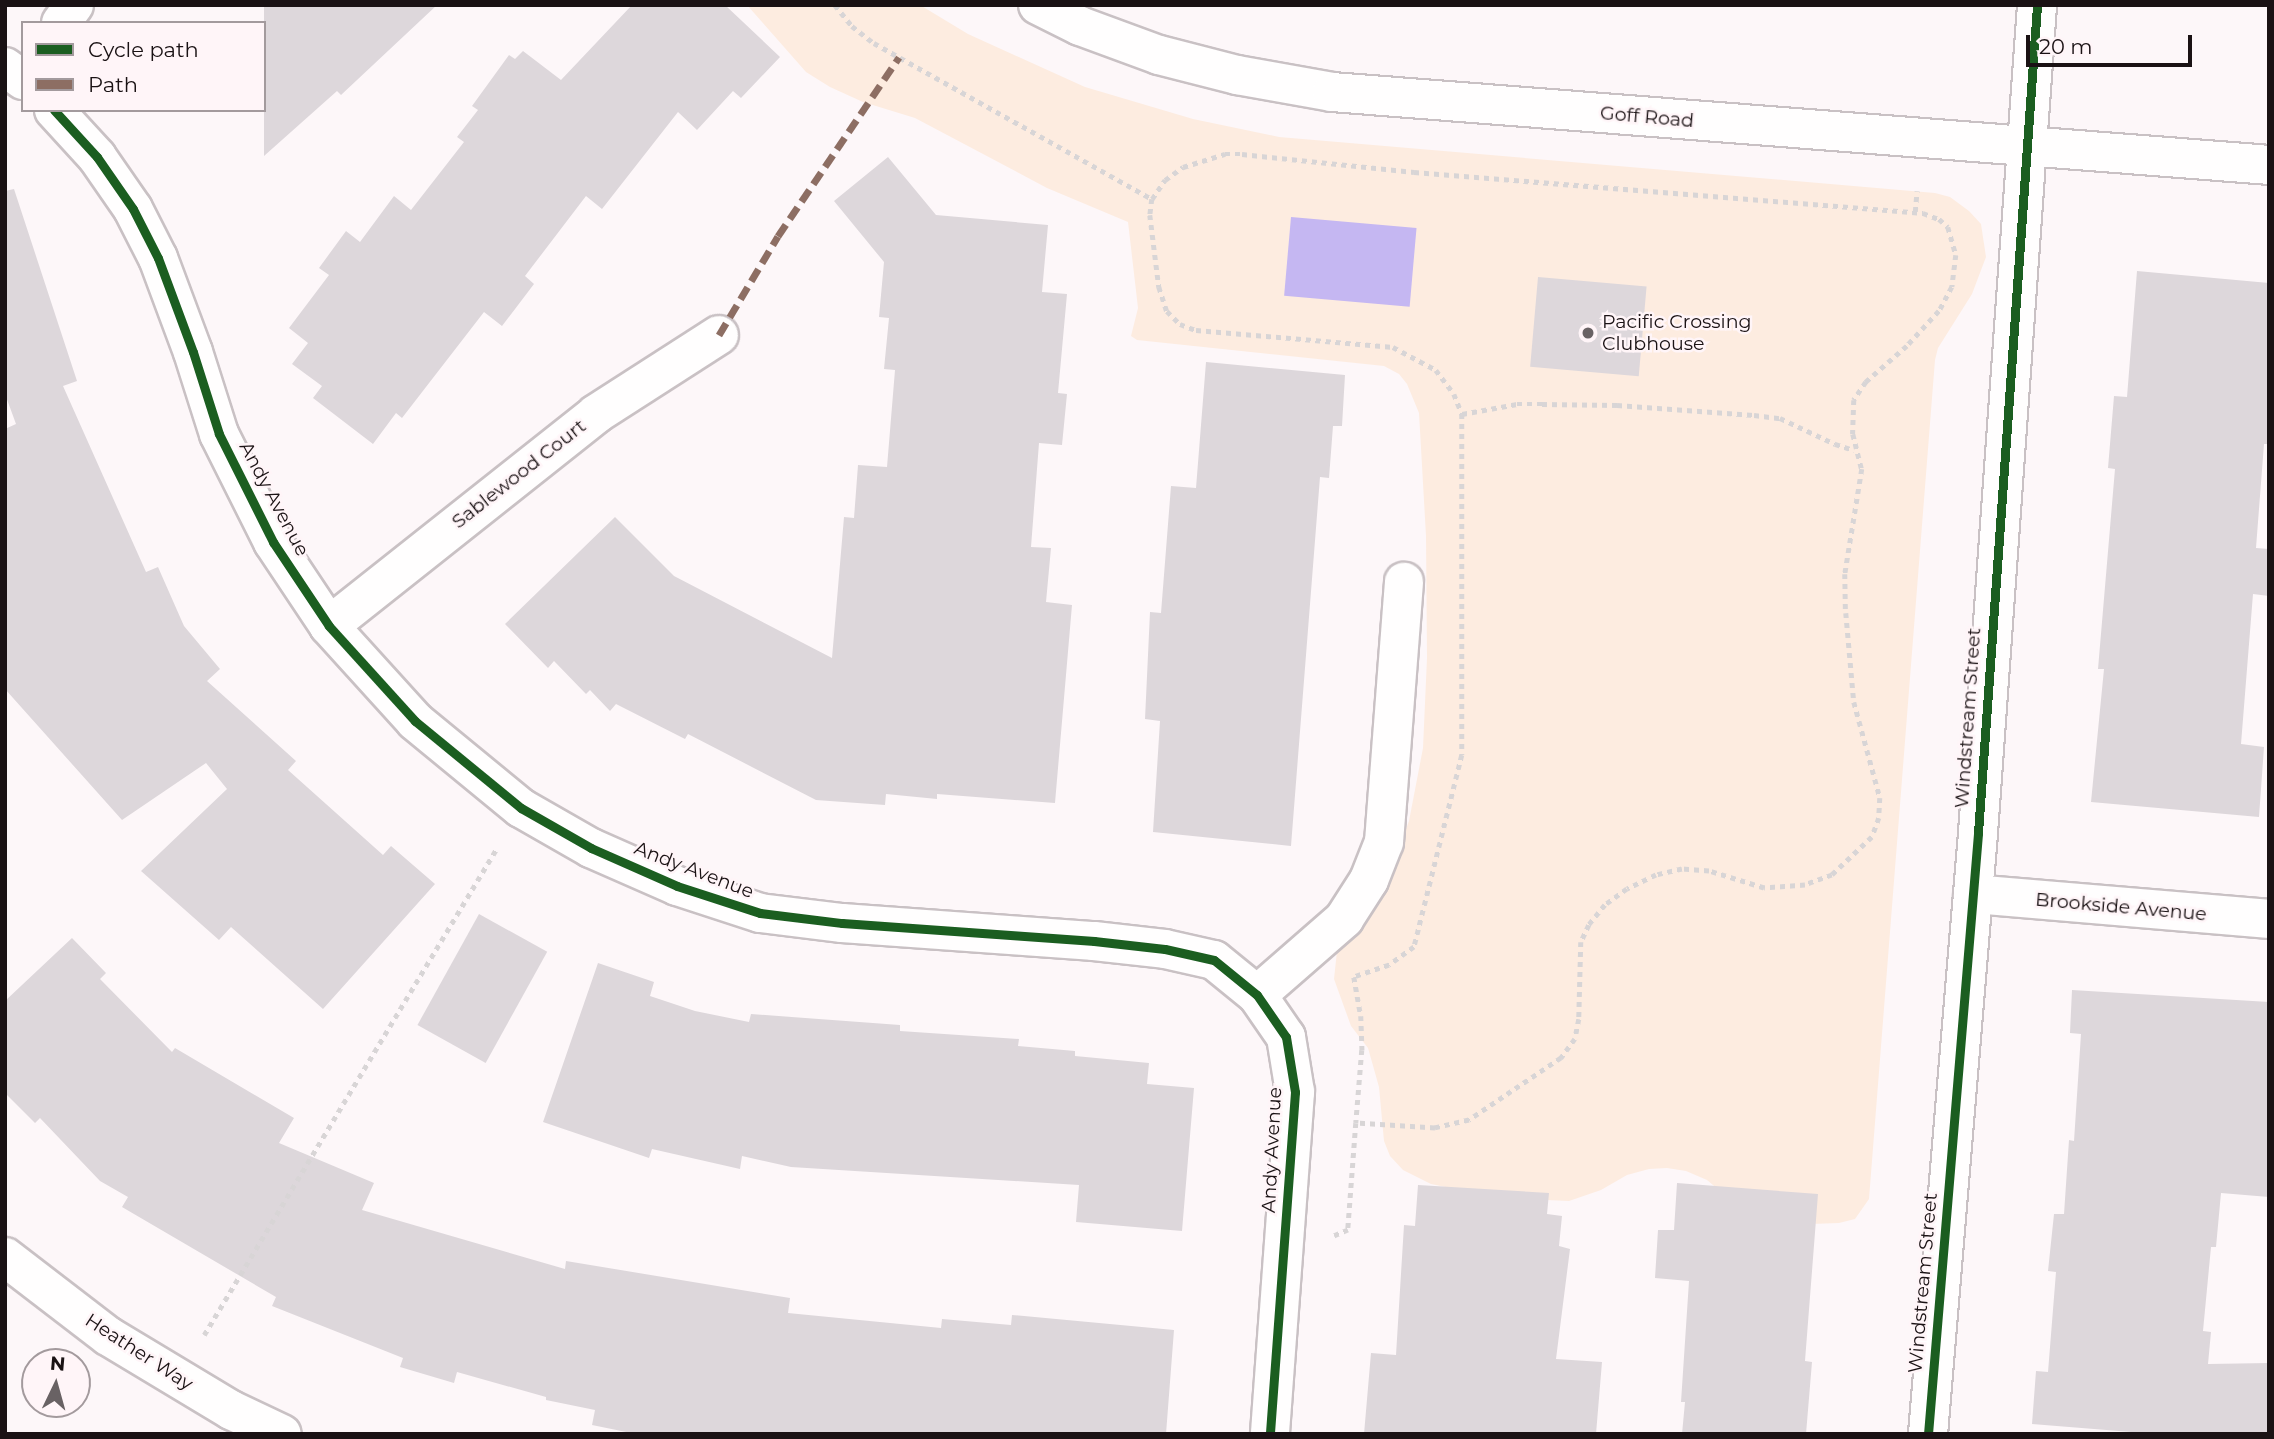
<!DOCTYPE html>
<style>
body{margin:0}
#map{position:relative;width:2274px;height:1439px;overflow:hidden;background:#fdf7f9;font-family:Montserrat,sans-serif}
div>[style]{position:absolute}
[style*='--x']{left:calc(var(--x)*1px);top:calc(var(--y)*1px);width:calc(var(--w)*1px);rotate:calc(var(--a)*1deg)}
.green>*{inset:0;background:#fdece0}
.water>*{inset:0;background:#c5b7f2;transform-origin:0 0}
.building>*{inset:0;background:#ddd7db;transform-origin:0 0}
.path>*{height:4.5px;margin-top:-2.25px;transform-origin:0;background:repeating-linear-gradient(90deg,#d8d5d6 0 5px,transparent 0 10px)}
.roads{filter:drop-shadow(2px 0 #c9c1c4) drop-shadow(-2px 0 #c9c1c4) drop-shadow(0 2px #c9c1c4) drop-shadow(0 -2px #c9c1c4)}
.minor>*{height:38px;margin:-19px;padding:0 19px;transform-origin:19px;border-radius:19px;background:#fffefe}
.quiet>*{height:7px;margin-top:-3.5px;transform-origin:0;background:repeating-linear-gradient(90deg,#8d6e63 0 14px,transparent 0 21px)}
.cycleway>*{height:9px;margin:-4.5px;padding:0 4.5px;transform-origin:4.5px;border-radius:4.5px;background:#1b5e20}
.dots>*{width:19px;height:19px;translate:-50% -50%;box-sizing:border-box;border:4px solid #fff5f8;border-radius:50%}
span{translate:-50% -50%;white-space:nowrap;text-align:center;line-height:1.15;-webkit-text-stroke:5px #fff5f8;paint-order:stroke}
.street-label{font-size:19px;color:#1a1214}
.poi-label{font-size:19px;color:#1a1214}
.left{translate:0 -50%;text-align:left}
.frame{position:absolute;inset:0;border:7px solid #1a1214;pointer-events:none}
.legend{position:absolute;left:21px;top:21px;width:245px;height:91px;box-sizing:border-box;background:#fff5f8;border:2px solid #a39a9d;margin:0;padding:9px 12px;list-style:none;font-size:21px;color:#1a1214}
.legend li{display:flex;align-items:center;gap:14px;height:35px}
.legend b{width:35px;border:2px solid #a39a9d}
.north{position:absolute;left:21px;top:1348px;width:70px;height:70px;box-sizing:border-box;background:#fff5f8;border:2px solid #a39a9d;border-radius:50%;rotate:5deg;font-size:19px;font-weight:700;line-height:28px;text-align:center;color:#1a1214}
.north::after{content:'';display:block;margin:auto;width:24px;height:32px;background:#696264;clip-path:polygon(50% 0,100% 100%,50% 72%,0 100%)}
.scale{position:absolute;left:2026px;top:35px;width:166px;height:32px;box-sizing:border-box;border:4px solid #1a1214;border-top:0;padding-left:9px;font-size:21px;line-height:24px;white-space:nowrap;color:#1a1214;-webkit-text-stroke:5px #fff5f8;paint-order:stroke}
</style>
<div id="map">
<div class="green">
<div style="clip-path:polygon(747px 5px,920px 5px,968px 34px,1085px 87px,1193px 119px,1279px 137px,1935px 193px,1950px 197px,1969px 211px,1981px 224px,1986px 257px,1972px 294px,1938px 348px,1935px 360px,1869px 1199px,1855px 1219px,1839px 1223px,1811px 1224px,1725px 1195px,1707px 1180px,1686px 1171px,1667px 1168px,1649px 1169px,1627px 1175px,1601px 1190px,1569px 1201px,1499px 1198px,1431px 1184px,1403px 1170px,1390px 1156px,1384px 1141px,1379px 1087px,1368px 1048px,1351px 1026px,1334px 979px,1338px 942px,1395px 858px,1409px 821px,1423px 748px,1427px 658px,1426px 536px,1419px 413px,1407px 384px,1399px 374px,1384px 366px,1137px 340px,1131px 336px,1138px 308px,1128px 222px,1047px 188px,915px 118px,863px 102px,830px 87px,806px 72px)"></div>
</div>
<div class="water">
<div style="left:1291px;top:217px;width:126px;height:79px;rotate:5deg"></div>
</div>
<div class="building">
<div style="clip-path:polygon(264px 5px,437px 5px,341px 95px,337px 91px,264px 156px)"></div>
<div style="clip-path:polygon(632px 5px,725px 5px,780px 57px,741px 98px,733px 91px,697px 130px,678px 112px,602px 209px,586px 196px,525px 276px,534px 284px,502px 326px,484px 312px,402px 418px,396px 413px,373px 444px,313px 398px,322px 386px,292px 364px,308px 343px,289px 328px,329px 275px,319px 268px,346px 231px,360px 242px,394px 196px,411px 210px,464px 142px,457px 137px,478px 110px,472px 106px,509px 55px,515px 59px,523px 51px,561px 80px)"></div>
<div style="clip-path:polygon(888px 157px,936px 215px,1048px 225px,1042px 292px,1067px 294px,1058px 393px,1067px 394px,1062px 445px,1039px 443px,1031px 547px,1051px 548px,1046px 602px,1072px 605px,1055px 803px,937px 794px,937px 799px,886px 794px,885px 805px,816px 800px,688px 734px,685px 739px,616px 704px,610px 711px,590px 690px,586px 694px,554px 661px,548px 668px,505px 624px,615px 517px,674px 576px,832px 658px,844px 517px,854px 518px,858px 465px,887px 467px,895px 370px,884px 369px,889px 318px,879px 317px,884px 262px,834px 201px)"></div>
<div style="clip-path:polygon(14px 189px,77px 381px,63px 386px,146px 572px,158px 567px,184px 626px,220px 669px,207px 681px,296px 761px,288px 770px,383px 855px,391px 846px,435px 884px,323px 1009px,231px 927px,219px 940px,141px 871px,227px 789px,206px 763px,122px 820px,5px 689px,5px 429px,16px 424px,5px 394px,5px 191px)"></div>
<div style="clip-path:polygon(2137px 271px,2269px 283px,2269px 444px,2264px 444px,2256px 548px,2269px 549px,2269px 596px,2253px 594px,2241px 744px,2264px 747px,2259px 817px,2091px 802px,2104px 669px,2098px 669px,2115px 469px,2108px 468px,2114px 396px,2127px 397px)"></div>
<div style="left:1538px;top:277px;width:109px;height:90px;rotate:5deg"></div>
<div style="clip-path:polygon(1206px 362px,1345px 375px,1342px 426px,1333px 426px,1329px 478px,1320px 477px,1291px 846px,1153px 832px,1160px 721px,1145px 719px,1150px 612px,1161px 613px,1171px 486px,1196px 488px)"></div>
<div style="left:479px;top:914px;width:78px;height:127px;rotate:29deg"></div>
<div style="clip-path:polygon(72px 938px,106px 973px,100px 979px,172px 1052px,175px 1048px,294px 1118px,279px 1143px,374px 1183px,362px 1210px,565px 1269px,566px 1261px,790px 1298px,788px 1313px,941px 1328px,942px 1319px,1011px 1325px,1012px 1315px,1174px 1330px,1166px 1434px,636px 1434px,592px 1425px,595px 1410px,546px 1400px,546px 1397px,457px 1372px,454px 1383px,400px 1367px,403px 1358px,272px 1306px,276px 1297px,122px 1207px,128px 1197px,100px 1181px,40px 1118px,35px 1123px,5px 1093px,5px 1001px)"></div>
<div style="clip-path:polygon(598px 963px,654px 982px,650px 996px,695px 1011px,749px 1022px,751px 1014px,900px 1025px,900px 1031px,1019px 1039px,1018px 1046px,1075px 1051px,1075px 1056px,1149px 1063px,1147px 1084px,1194px 1088px,1182px 1231px,1076px 1222px,1079px 1185px,791px 1167px,742px 1156px,740px 1169px,652px 1149px,649px 1158px,543px 1122px)"></div>
<div style="clip-path:polygon(2072px 990px,2269px 1002px,2269px 1197px,2221px 1193px,2216px 1247px,2211px 1247px,2203px 1331px,2211px 1332px,2208px 1364px,2269px 1363px,2269px 1434px,2156px 1434px,2032px 1424px,2036px 1371px,2048px 1372px,2056px 1272px,2048px 1271px,2054px 1214px,2064px 1214px,2069px 1140px,2074px 1141px,2081px 1034px,2070px 1033px)"></div>
<div style="clip-path:polygon(1677px 1183px,1818px 1194px,1805px 1361px,1812px 1362px,1806px 1434px,1682px 1434px,1685px 1402px,1681px 1402px,1689px 1281px,1655px 1278px,1658px 1230px,1674px 1230px)"></div>
<div style="clip-path:polygon(1418px 1185px,1549px 1193px,1547px 1214px,1562px 1216px,1559px 1246px,1570px 1249px,1556px 1359px,1602px 1362px,1596px 1434px,1364px 1434px,1371px 1353px,1396px 1355px,1404px 1225px,1415px 1226px)"></div>
</div>
<div class="path">
<div style="--x:835;--y:5;--w:27;--a:51"></div>
<div style="--x:852;--y:26;--w:28;--a:38"></div>
<div style="--x:874;--y:43;--w:319;--a:29.3"></div>
<div style="--x:1152;--y:199;--w:16;--a:97"></div>
<div style="--x:1150;--y:215;--w:73;--a:82.9"></div>
<div style="--x:1159;--y:287;--w:25;--a:72"></div>
<div style="--x:1167;--y:311;--w:18;--a:45"></div>
<div style="--x:1180;--y:324;--w:17;--a:21"></div>
<div style="--x:1196;--y:330;--w:198;--a:4.9"></div>
<div style="--x:1393;--y:347;--w:49;--a:28.1"></div>
<div style="--x:1436;--y:370;--w:30;--a:53"></div>
<div style="--x:1454;--y:394;--w:22;--a:68"></div>
<div style="--x:1462;--y:414;--w:341;--a:90"></div>
<div style="--x:1462;--y:755;--w:198;--a:104"></div>
<div style="--x:1414;--y:947;--w:31;--a:144"></div>
<div style="--x:1389;--y:965;--w:36;--a:161"></div>
<div style="--x:1152;--y:199;--w:23;--a:-56"></div>
<div style="--x:1165;--y:180;--w:22;--a:-36"></div>
<div style="--x:1183;--y:167;--w:44;--a:-17.2"></div>
<div style="--x:1225;--y:154;--w:17;--a:0"></div>
<div style="--x:1242;--y:154;--w:173;--a:6"></div>
<div style="--x:1414;--y:172;--w:511;--a:4.61"></div>
<div style="--x:1923;--y:213;--w:17;--a:21"></div>
<div style="--x:1939;--y:219;--w:12;--a:42"></div>
<div style="--x:1948;--y:227;--w:29;--a:74"></div>
<div style="--x:1956;--y:255;--w:32;--a:97"></div>
<div style="--x:1952;--y:287;--w:27;--a:118"></div>
<div style="--x:1939;--y:311;--w:47;--a:132.4"></div>
<div style="--x:1907;--y:346;--w:55;--a:138.7"></div>
<div style="--x:1866;--y:382;--w:22;--a:124"></div>
<div style="--x:1854;--y:400;--w:34;--a:92"></div>
<div style="--x:1853;--y:434;--w:36;--a:76"></div>
<div style="--x:1862;--y:469;--w:106;--a:99.2"></div>
<div style="--x:1845;--y:574;--w:39;--a:89"></div>
<div style="--x:1846;--y:613;--w:89;--a:84.9"></div>
<div style="--x:1854;--y:702;--w:99;--a:74.8"></div>
<div style="--x:1880;--y:798;--w:20;--a:93"></div>
<div style="--x:1879;--y:818;--w:20;--a:110"></div>
<div style="--x:1872;--y:837;--w:55;--a:136.5"></div>
<div style="--x:1832;--y:875;--w:29;--a:160"></div>
<div style="--x:1805;--y:885;--w:41;--a:175.8"></div>
<div style="--x:1764;--y:888;--w:58;--a:-162.8"></div>
<div style="--x:1709;--y:871;--w:27;--a:-176"></div>
<div style="--x:1682;--y:869;--w:27;--a:167"></div>
<div style="--x:1656;--y:875;--w:32;--a:154"></div>
<div style="--x:1627;--y:889;--w:27;--a:144"></div>
<div style="--x:1605;--y:905;--w:26;--a:129"></div>
<div style="--x:1589;--y:925;--w:19;--a:115"></div>
<div style="--x:1581;--y:942;--w:77;--a:91.5"></div>
<div style="--x:1579;--y:1019;--w:20;--a:101"></div>
<div style="--x:1575;--y:1039;--w:24;--a:126"></div>
<div style="--x:1561;--y:1058;--w:111;--a:146"></div>
<div style="--x:1469;--y:1120;--w:35;--a:167"></div>
<div style="--x:1435;--y:1128;--w:79;--a:-176.4"></div>
<div style="--x:1356;--y:1123;--w:107;--a:94.3"></div>
<div style="--x:1348;--y:1230;--w:15;--a:157"></div>
<div style="--x:1915;--y:212;--w:21;--a:-85"></div>
<div style="--x:1462;--y:414;--w:56;--a:-10.3"></div>
<div style="--x:1517;--y:404;--w:25;--a:0"></div>
<div style="--x:1542;--y:404;--w:75;--a:0.8"></div>
<div style="--x:1617;--y:405;--w:137;--a:4.2"></div>
<div style="--x:1754;--y:415;--w:26;--a:7"></div>
<div style="--x:1780;--y:418;--w:61;--a:25.3"></div>
<div style="--x:1835;--y:444;--w:20;--a:18"></div>
<div style="--x:1354;--y:977;--w:40;--a:80"></div>
<div style="--x:1361;--y:1016;--w:34;--a:88"></div>
<div style="--x:1362;--y:1050;--w:73;--a:94.7"></div>
<div style="--x:204;--y:1335;--w:568;--a:-58.97"></div>
</div>
<div class="roads">
<div class="minor">
<div style="--x:1038;--y:5;--w:47;--a:26.6"></div>
<div style="--x:1080;--y:26;--w:84;--a:20.2"></div>
<div style="--x:1159;--y:55;--w:81;--a:14.4"></div>
<div style="--x:1237;--y:75;--w:97;--a:10.1"></div>
<div style="--x:1332;--y:92;--w:940;--a:4.45"></div>
<div style="--x:61;--y:23;--w:22;--a:-54"></div>
<div style="--x:5;--y:67;--w:22;--a:36"></div>
<div style="--x:54;--y:110;--w:64;--a:47.5"></div>
<div style="--x:97;--y:157;--w:63;--a:55.3"></div>
<div style="--x:133;--y:209;--w:55;--a:63"></div>
<div style="--x:158;--y:258;--w:100;--a:69.6"></div>
<div style="--x:193;--y:352;--w:86;--a:72.4"></div>
<div style="--x:219;--y:434;--w:121;--a:63.4"></div>
<div style="--x:273;--y:542;--w:101;--a:56.3"></div>
<div style="--x:329;--y:626;--w:128;--a:47.8"></div>
<div style="--x:415;--y:721;--w:137;--a:39.4"></div>
<div style="--x:521;--y:808;--w:81;--a:29.7"></div>
<div style="--x:591;--y:848;--w:94;--a:23.8"></div>
<div style="--x:677;--y:886;--w:87;--a:18"></div>
<div style="--x:760;--y:913;--w:83;--a:7"></div>
<div style="--x:842;--y:923;--w:253;--a:4.1"></div>
<div style="--x:1094;--y:941;--w:71;--a:6.4"></div>
<div style="--x:1165;--y:949;--w:50;--a:12.7"></div>
<div style="--x:1214;--y:960;--w:55;--a:39.1"></div>
<div style="--x:1257;--y:995;--w:51;--a:55.4"></div>
<div style="--x:1286;--y:1037;--w:56;--a:80.7"></div>
<div style="--x:1295;--y:1092;--w:343;--a:94.2"></div>
<div style="--x:329;--y:626;--w:341;--a:-38.4"></div>
<div style="--x:596;--y:414;--w:146;--a:-32.7"></div>
<div style="--x:1973;--y:894;--w:297;--a:4.8"></div>
<div style="--x:1257;--y:995;--w:116;--a:-41.1"></div>
<div style="--x:1344;--y:919;--w:46;--a:-57.3"></div>
<div style="--x:1369;--y:880;--w:41;--a:-68.5"></div>
<div style="--x:1384;--y:842;--w:261;--a:-85.6"></div>
<div style="--x:5;--y:1257;--w:130;--a:37.5"></div>
<div style="--x:108;--y:1336;--w:144;--a:31"></div>
<div style="--x:231;--y:1410;--w:56;--a:25.2"></div>
<div style="--x:1928;--y:1434;--w:603;--a:-85.24"></div>
<div style="--x:1978;--y:833;--w:830;--a:-85.92"></div>
</div>
</div>
<div class="quiet">
<div style="--x:719;--y:335;--w:115;--a:-59.2"></div>
<div style="--x:778;--y:236;--w:216;--a:-55.9"></div>
</div>
<div class="cycleway">
<div style="--x:54;--y:110;--w:64;--a:47.5"></div>
<div style="--x:97;--y:157;--w:63;--a:55.3"></div>
<div style="--x:133;--y:209;--w:55;--a:63"></div>
<div style="--x:158;--y:258;--w:100;--a:69.6"></div>
<div style="--x:193;--y:352;--w:86;--a:72.4"></div>
<div style="--x:219;--y:434;--w:121;--a:63.4"></div>
<div style="--x:273;--y:542;--w:101;--a:56.3"></div>
<div style="--x:329;--y:626;--w:128;--a:47.8"></div>
<div style="--x:415;--y:721;--w:137;--a:39.4"></div>
<div style="--x:521;--y:808;--w:81;--a:29.7"></div>
<div style="--x:591;--y:848;--w:94;--a:23.8"></div>
<div style="--x:677;--y:886;--w:87;--a:18"></div>
<div style="--x:760;--y:913;--w:83;--a:7"></div>
<div style="--x:842;--y:923;--w:253;--a:4.1"></div>
<div style="--x:1094;--y:941;--w:71;--a:6.4"></div>
<div style="--x:1165;--y:949;--w:50;--a:12.7"></div>
<div style="--x:1214;--y:960;--w:55;--a:39.1"></div>
<div style="--x:1257;--y:995;--w:51;--a:55.4"></div>
<div style="--x:1286;--y:1037;--w:56;--a:80.7"></div>
<div style="--x:1295;--y:1092;--w:343;--a:94.2"></div>
<div style="--x:1928;--y:1434;--w:603;--a:-85.24"></div>
<div style="--x:1978;--y:833;--w:830;--a:-85.92"></div>
</div>
<div class="dots">
<div style="left:1588px;top:333px;background:#696264"></div>
</div>
<div class="street-label">
<span style="left:1647px;top:117px;rotate:5deg">Goff Road</span>
<span style="left:519px;top:474px;rotate:-38deg">Sablewood Court</span>
<span style="left:274px;top:499px;rotate:62deg">Andy Avenue</span>
<span style="left:1968px;top:718px;rotate:-86deg">Windstream Street</span>
<span style="left:694px;top:870px;rotate:21deg">Andy Avenue</span>
<span style="left:2121px;top:907px;rotate:5deg">Brookside Avenue</span>
<span style="left:1272px;top:1150px;rotate:-87deg">Andy Avenue</span>
<span style="left:1923px;top:1283px;rotate:-85deg">Windstream Street</span>
<span style="left:139px;top:1352px;rotate:33deg">Heather Way</span>
</div>
<div class="poi-label">
<span class="left" style="left:1602px;top:333px">Pacific Crossing<br>Clubhouse</span>
</div>
<div class="frame"></div>
<ul class="legend">
<li><b style="height:9px;background:#1b5e20"></b>Cycle path</li>
<li><b style="height:9px;background:#8d6e63"></b>Path</li>
</ul>
<div class="north">N</div>
<div class="scale">20 m</div>
</div>
